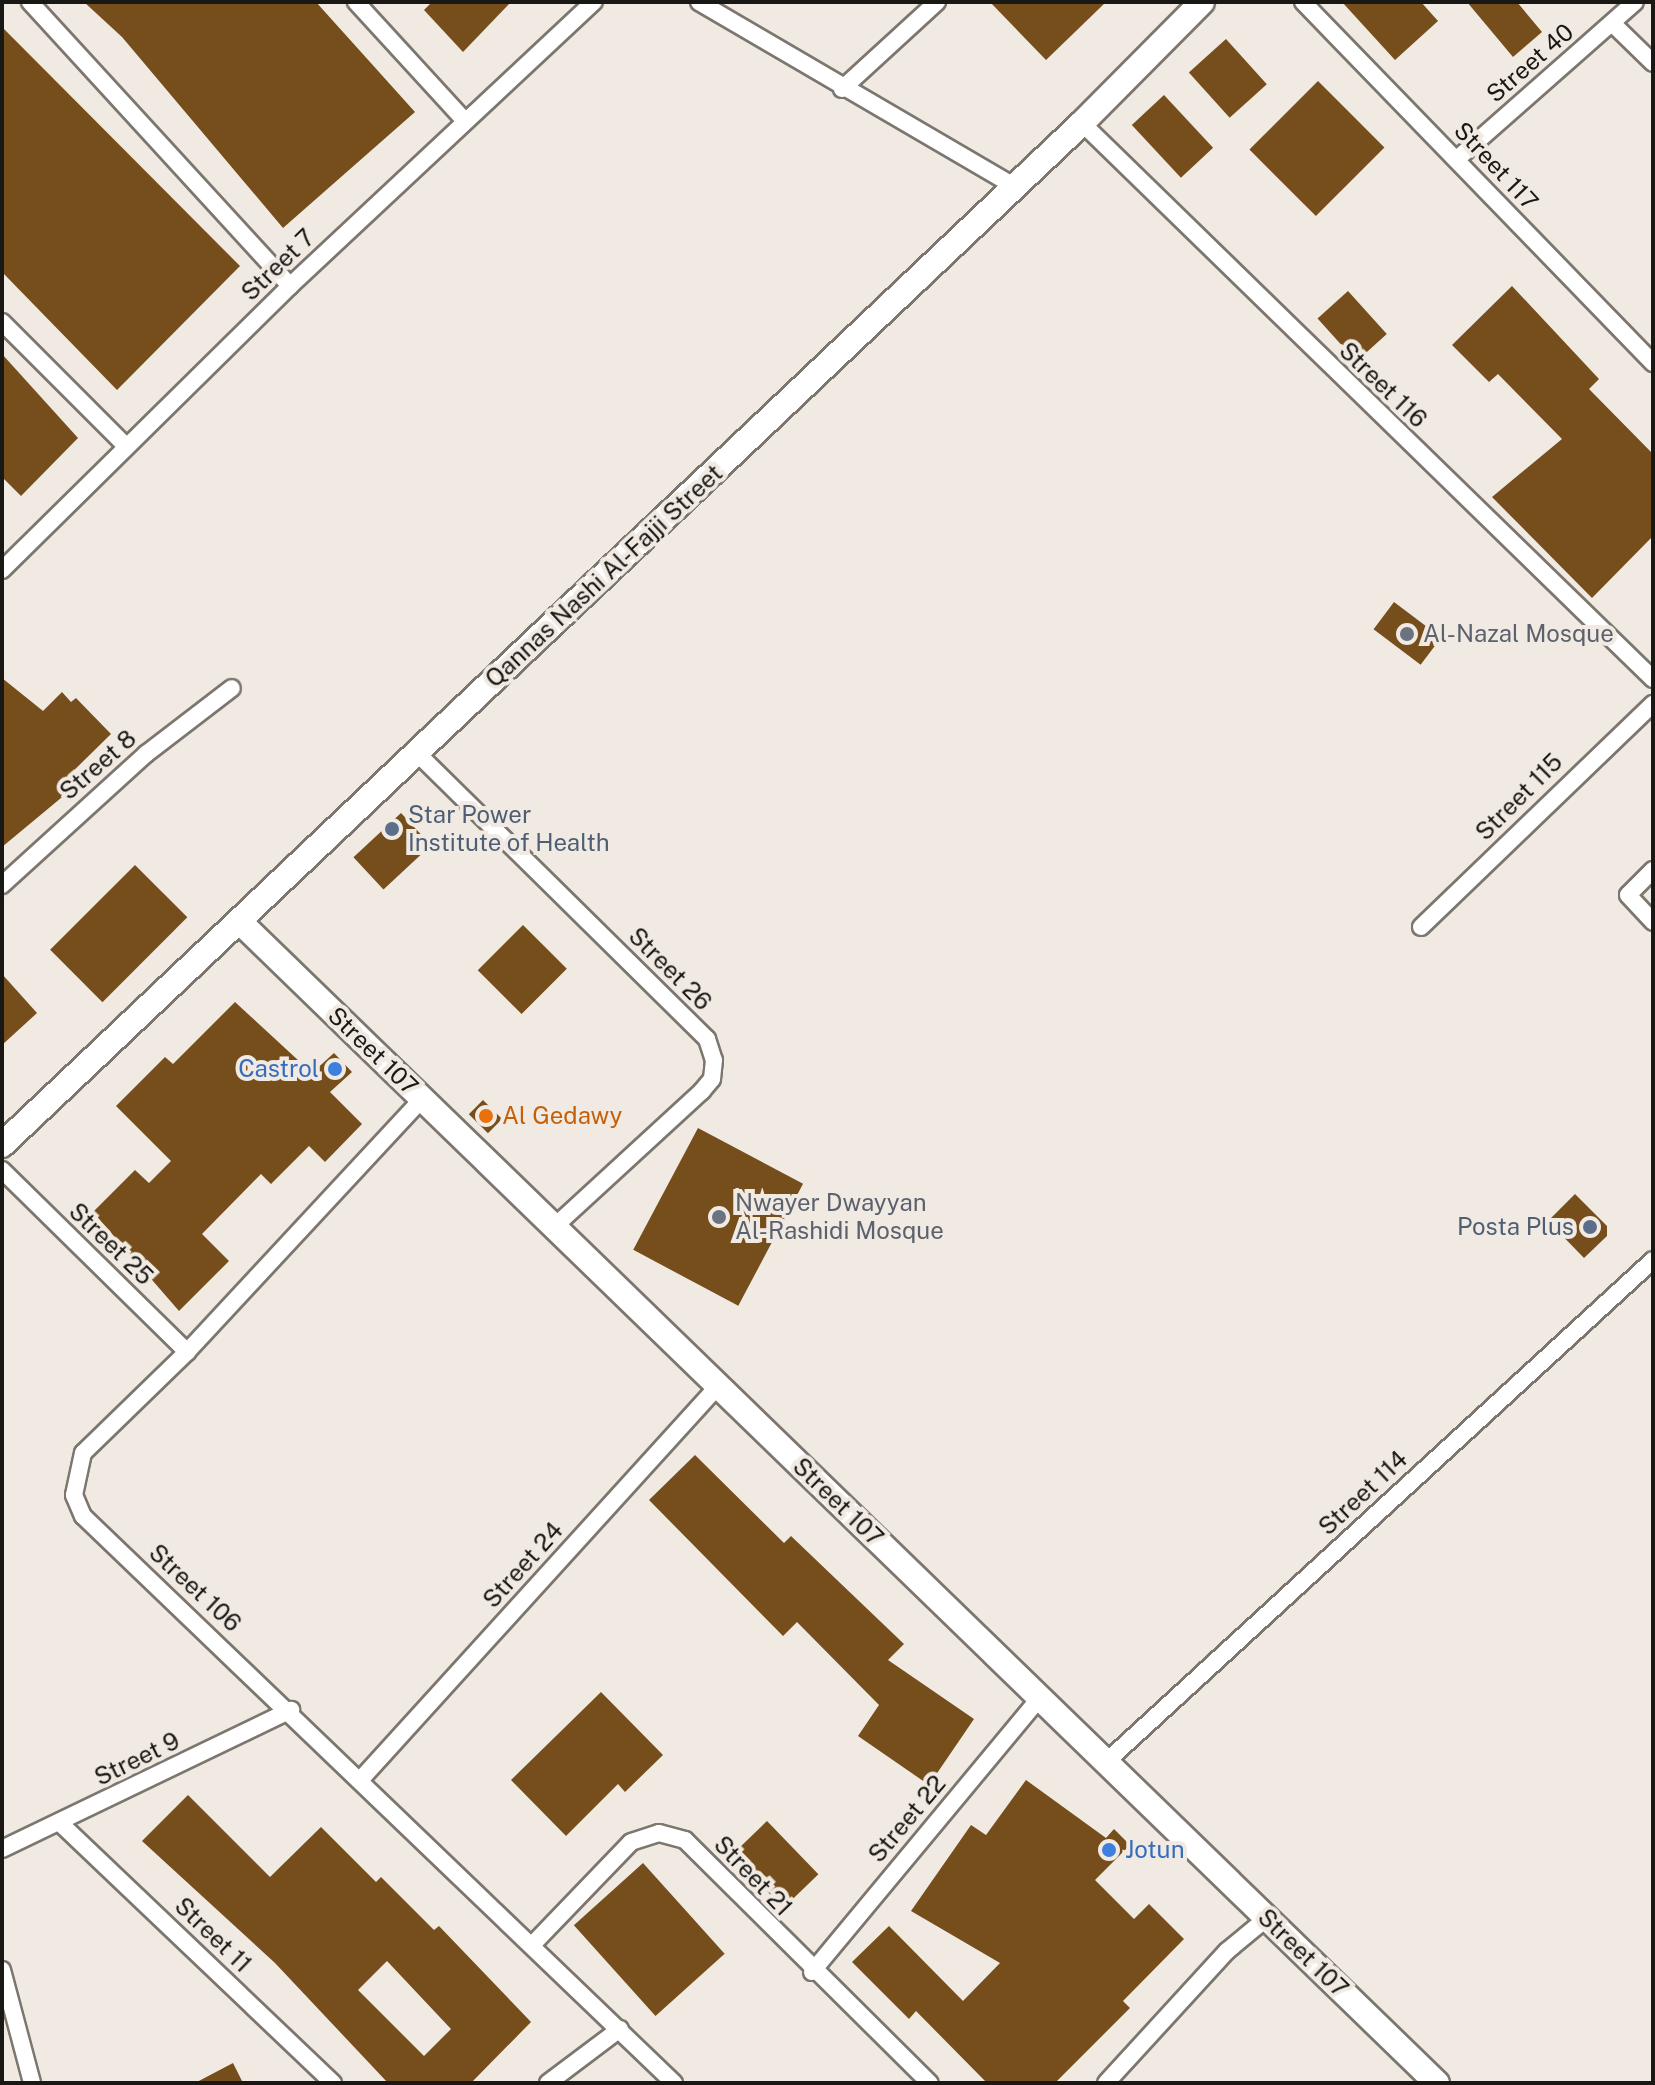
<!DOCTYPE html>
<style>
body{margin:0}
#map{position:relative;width:1655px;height:2085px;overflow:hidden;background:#f1eae3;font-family:"Public Sans",sans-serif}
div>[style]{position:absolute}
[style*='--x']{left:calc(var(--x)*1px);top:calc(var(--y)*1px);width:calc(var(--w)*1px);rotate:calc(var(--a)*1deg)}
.building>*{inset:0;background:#764e1b;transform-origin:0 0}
.roads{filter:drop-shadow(2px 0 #7c766f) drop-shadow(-2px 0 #7c766f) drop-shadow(0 2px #7c766f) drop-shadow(0 -2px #7c766f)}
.street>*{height:16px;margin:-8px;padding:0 8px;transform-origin:8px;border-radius:8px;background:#fff}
.secondary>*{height:24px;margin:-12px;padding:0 12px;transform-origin:12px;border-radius:12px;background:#fff}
.dots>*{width:22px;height:22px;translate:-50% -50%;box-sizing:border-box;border:4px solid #f1eae3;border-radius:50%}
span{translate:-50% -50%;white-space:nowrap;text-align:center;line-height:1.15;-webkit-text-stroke:8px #f1eae3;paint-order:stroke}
.street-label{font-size:24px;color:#1a1815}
.worship-label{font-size:24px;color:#5b616d}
.left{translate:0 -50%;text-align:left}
.service-label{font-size:24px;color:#4e5e75}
.right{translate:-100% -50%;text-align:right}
.shop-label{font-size:24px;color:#366cbe}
.food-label{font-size:24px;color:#c56008}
.frame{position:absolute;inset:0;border:4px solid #1a1815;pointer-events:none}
</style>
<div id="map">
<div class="building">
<div style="clip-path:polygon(84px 2px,316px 2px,415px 112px,283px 228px,122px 37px)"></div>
<div style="clip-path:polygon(432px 2px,511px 2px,463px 52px,424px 10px)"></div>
<div style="clip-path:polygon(990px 2px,1106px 2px,1046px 60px)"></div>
<div style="clip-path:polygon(1342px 2px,1421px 2px,1438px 21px,1395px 60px)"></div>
<div style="clip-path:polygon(1467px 2px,1517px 2px,1542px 32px,1513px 57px)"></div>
<div style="clip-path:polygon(2px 27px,240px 266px,117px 390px,2px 272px)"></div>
<div style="left:1226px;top:39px;width:61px;height:50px;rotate:48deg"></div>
<div style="left:1318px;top:81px;width:94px;height:97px;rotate:45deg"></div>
<div style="left:1164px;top:95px;width:72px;height:44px;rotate:47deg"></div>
<div style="clip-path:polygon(1512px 286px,1599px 379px,1589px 389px,1653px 454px,1653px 536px,1592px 598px,1492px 497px,1562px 439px,1498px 374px,1489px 382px,1452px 345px)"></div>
<div style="left:1348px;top:291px;width:58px;height:41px;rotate:48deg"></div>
<div style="clip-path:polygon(2px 354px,78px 438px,21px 496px,2px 477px)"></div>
<div style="left:1394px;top:602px;width:59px;height:34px;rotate:37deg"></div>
<div style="clip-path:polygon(2px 678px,43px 711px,62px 692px,71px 702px,76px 698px,111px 734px,59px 785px,67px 793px,2px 847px)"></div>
<div style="left:401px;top:813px;width:44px;height:65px;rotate:47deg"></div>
<div style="left:135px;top:865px;width:74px;height:120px;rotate:45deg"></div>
<div style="left:523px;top:925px;width:62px;height:64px;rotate:45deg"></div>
<div style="clip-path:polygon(2px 974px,37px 1013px,2px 1045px)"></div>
<div style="clip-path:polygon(235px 1002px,312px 1073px,334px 1053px,352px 1072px,330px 1092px,362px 1124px,325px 1162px,309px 1146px,271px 1184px,261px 1174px,202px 1234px,229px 1261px,179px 1311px,93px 1212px,135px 1170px,149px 1183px,171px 1161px,116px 1106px,165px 1057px,173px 1064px)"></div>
<div style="left:483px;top:1100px;width:27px;height:20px;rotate:45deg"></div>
<div style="left:698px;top:1128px;width:119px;height:138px;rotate:28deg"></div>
<div style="clip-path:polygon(1575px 1194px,1607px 1226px,1607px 1236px,1584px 1258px,1548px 1221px)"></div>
<div style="clip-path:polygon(695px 1455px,784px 1543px,791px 1536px,904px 1644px,888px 1660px,974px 1719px,929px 1785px,858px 1736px,879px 1705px,797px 1622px,783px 1636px,649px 1500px)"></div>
<div style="clip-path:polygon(601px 1692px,663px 1755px,625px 1792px,618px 1784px,566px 1836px,511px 1780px)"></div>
<div style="clip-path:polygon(1026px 1780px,1106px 1838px,1114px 1829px,1130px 1845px,1095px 1880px,1134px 1919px,1149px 1904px,1184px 1939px,1123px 2001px,1130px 2008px,1055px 2083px,987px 2083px,916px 2011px,909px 2019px,852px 1962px,889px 1926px,963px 2001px,1000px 1963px,911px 1911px,971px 1825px,986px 1835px)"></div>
<div style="clip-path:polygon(evenodd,188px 1795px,270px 1877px,321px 1827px,376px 1882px,381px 1877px,434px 1930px,439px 1926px,531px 2022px,471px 2083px,388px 2083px,275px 1963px,142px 1841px,188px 1795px,387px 1961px,451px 2029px,424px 2056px,358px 1990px,387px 1961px)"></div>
<div style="left:767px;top:1821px;width:74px;height:49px;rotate:46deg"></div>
<div style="left:643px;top:1863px;width:122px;height:93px;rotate:48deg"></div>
<div style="clip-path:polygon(233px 2063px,243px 2083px,195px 2083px)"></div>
</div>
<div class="roads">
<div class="street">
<div style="--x:30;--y:2;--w:385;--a:47.5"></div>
<div style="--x:356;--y:2;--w:161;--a:47.5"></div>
<div style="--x:699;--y:2;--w:365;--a:30.3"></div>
<div style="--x:1303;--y:2;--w:503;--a:45.89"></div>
<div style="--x:1612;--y:23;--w:57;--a:44.3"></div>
<div style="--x:842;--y:89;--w:129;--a:-42.5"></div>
<div style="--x:1082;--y:123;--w:797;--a:44.24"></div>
<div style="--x:1457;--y:159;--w:237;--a:-41.4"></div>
<div style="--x:2;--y:322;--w:174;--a:45"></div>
<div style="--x:2;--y:570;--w:404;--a:-44.6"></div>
<div style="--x:290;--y:286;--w:416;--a:-43.1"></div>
<div style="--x:416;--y:752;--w:409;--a:44.6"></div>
<div style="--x:707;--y:1039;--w:22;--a:72"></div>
<div style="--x:714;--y:1060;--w:19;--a:96"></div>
<div style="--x:712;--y:1079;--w:16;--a:130"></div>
<div style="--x:702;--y:1091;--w:201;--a:137.4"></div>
<div style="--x:1653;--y:870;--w:35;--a:135"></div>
<div style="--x:1628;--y:895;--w:37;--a:47"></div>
<div style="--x:2;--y:885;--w:195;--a:-42.3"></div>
<div style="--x:146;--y:754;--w:108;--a:-37.5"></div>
<div style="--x:1421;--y:927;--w:322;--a:-43.9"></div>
<div style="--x:422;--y:1099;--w:345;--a:132.9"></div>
<div style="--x:187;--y:1352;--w:145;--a:135.8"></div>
<div style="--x:83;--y:1453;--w:43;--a:102.1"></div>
<div style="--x:74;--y:1495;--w:23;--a:67"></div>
<div style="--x:83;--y:1516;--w:819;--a:43.81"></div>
<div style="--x:2;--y:1170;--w:260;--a:44.5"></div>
<div style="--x:1106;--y:1762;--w:742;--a:-42.54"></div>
<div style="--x:362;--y:1778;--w:531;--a:-47.75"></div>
<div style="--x:60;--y:1823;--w:377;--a:43.6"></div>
<div style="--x:2;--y:1849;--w:321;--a:-25.7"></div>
<div style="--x:533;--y:1944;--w:141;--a:-46.1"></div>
<div style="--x:631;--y:1842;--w:29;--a:-18"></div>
<div style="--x:659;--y:1833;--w:27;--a:15"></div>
<div style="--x:685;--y:1840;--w:345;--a:44.8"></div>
<div style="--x:2;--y:1970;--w:117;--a:75.1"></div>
<div style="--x:812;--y:1972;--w:357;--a:-50.3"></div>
<div style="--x:548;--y:2083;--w:90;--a:-36.9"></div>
<div style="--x:1106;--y:2083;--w:179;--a:-47.5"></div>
<div style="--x:1227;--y:1951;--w:52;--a:-39.5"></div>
</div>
<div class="secondary">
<div style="--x:239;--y:921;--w:1669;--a:44.13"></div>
<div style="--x:2;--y:1145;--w:1487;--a:-43.42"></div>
<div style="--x:1082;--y:123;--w:170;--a:-45.2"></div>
</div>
</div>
<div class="dots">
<div style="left:1407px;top:634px;background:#6b7280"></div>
<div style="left:392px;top:829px;background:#5c6f8a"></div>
<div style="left:335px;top:1069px;background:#3f7fe0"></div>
<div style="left:486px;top:1116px;background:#e8710a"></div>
<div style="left:719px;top:1217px;background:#6b7280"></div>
<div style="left:1590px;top:1227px;background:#5c6f8a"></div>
<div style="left:1109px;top:1850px;background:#3f7fe0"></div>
</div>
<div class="street-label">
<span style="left:1530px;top:63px;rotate:-41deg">Street 40</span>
<span style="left:1496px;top:166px;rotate:47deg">Street 117</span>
<span style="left:278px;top:265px;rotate:-44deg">Street 7</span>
<span style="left:1383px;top:385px;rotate:44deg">Street 116</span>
<span style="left:604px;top:576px;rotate:-43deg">Qannas Nashi Al-Fajji Street</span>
<span style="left:98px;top:765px;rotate:-41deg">Street 8</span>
<span style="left:1519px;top:797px;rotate:-45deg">Street 115</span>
<span style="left:670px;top:969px;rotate:45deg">Street 26</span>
<span style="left:373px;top:1051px;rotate:44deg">Street 107</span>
<span style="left:111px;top:1244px;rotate:44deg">Street 25</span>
<span style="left:1363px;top:1493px;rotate:-43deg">Street 114</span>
<span style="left:838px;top:1502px;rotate:44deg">Street 107</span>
<span style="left:523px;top:1565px;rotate:-48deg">Street 24</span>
<span style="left:195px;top:1588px;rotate:43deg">Street 106</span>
<span style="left:137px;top:1759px;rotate:-26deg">Street 9</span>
<span style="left:907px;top:1819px;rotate:-50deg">Street 22</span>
<span style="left:753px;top:1876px;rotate:46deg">Street 21</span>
<span style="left:213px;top:1935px;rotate:44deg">Street 11</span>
<span style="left:1303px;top:1953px;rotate:44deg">Street 107</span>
</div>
<div class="worship-label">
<span class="left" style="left:1423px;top:634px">Al-Nazal Mosque</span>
<span class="left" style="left:735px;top:1217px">Nwayer Dwayyan<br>Al-Rashidi Mosque</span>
</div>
<div class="service-label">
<span class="left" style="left:408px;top:829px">Star Power<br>Institute of Health</span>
<span class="right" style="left:1574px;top:1227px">Posta Plus</span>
</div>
<div class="shop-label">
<span class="right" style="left:319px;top:1069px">Castrol</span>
<span class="left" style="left:1125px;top:1850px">Jotun</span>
</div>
<div class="food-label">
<span class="left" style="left:502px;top:1116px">Al Gedawy</span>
</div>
<div class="frame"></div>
</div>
